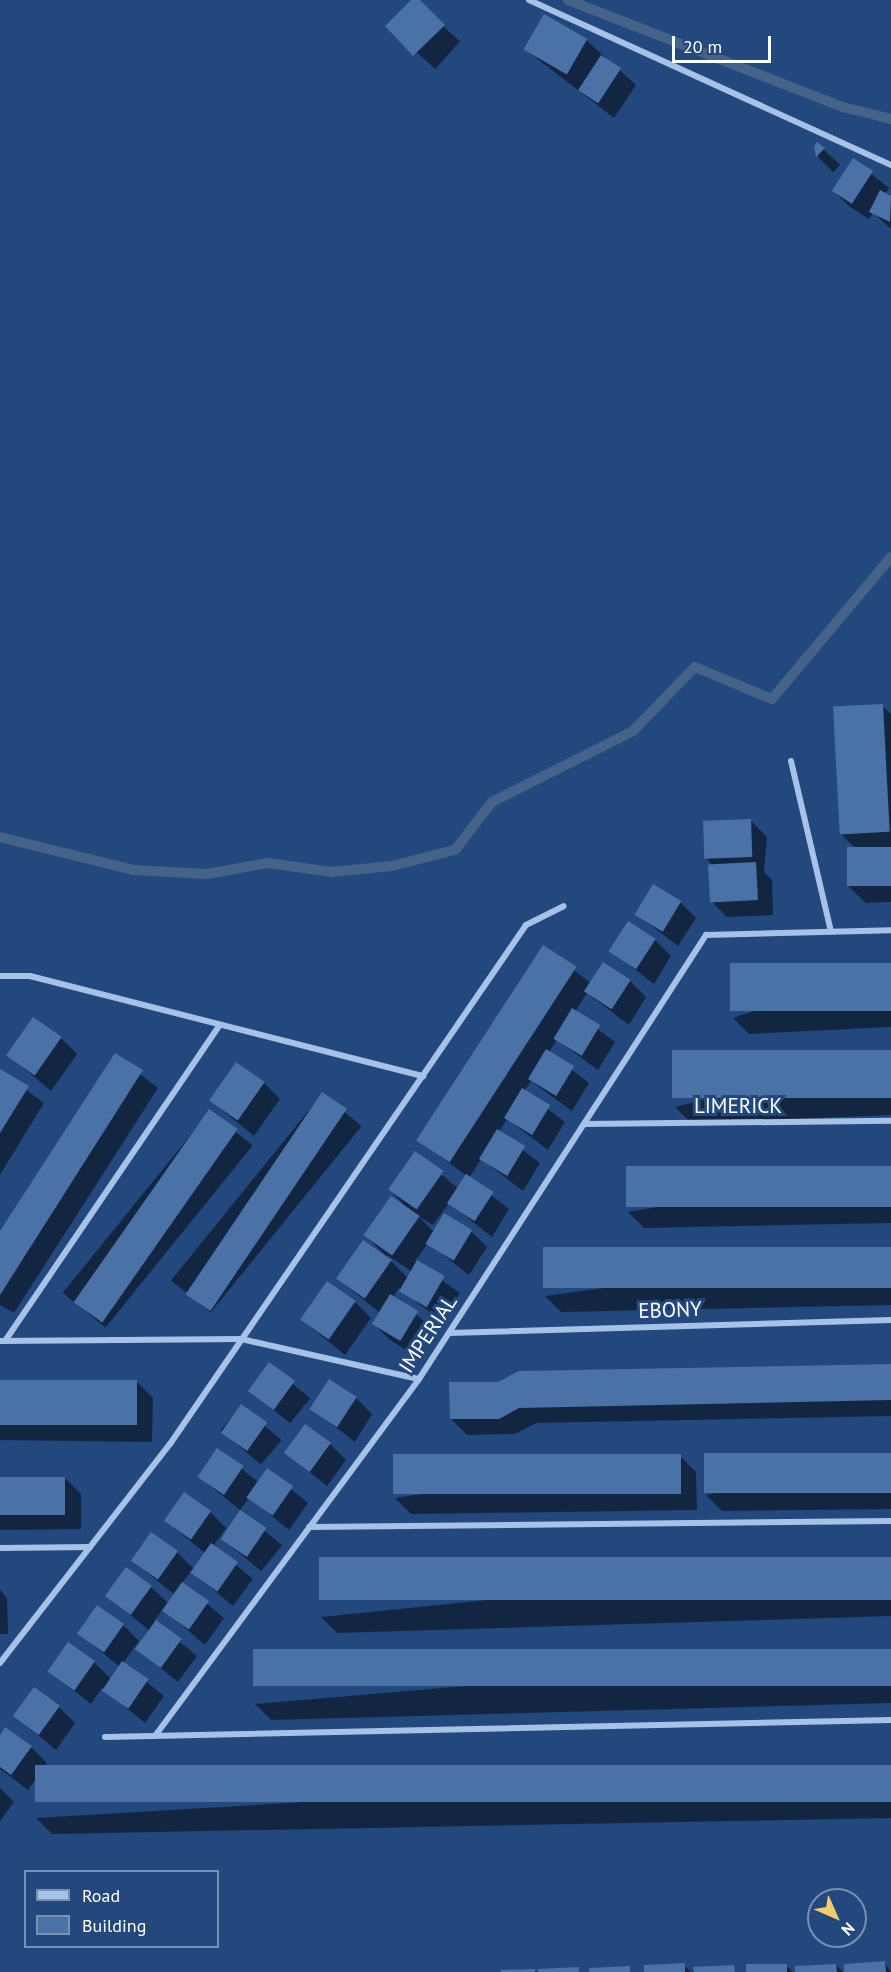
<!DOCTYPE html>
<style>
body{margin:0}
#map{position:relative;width:891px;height:1972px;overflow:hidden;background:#22487d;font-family:"PT Sans",sans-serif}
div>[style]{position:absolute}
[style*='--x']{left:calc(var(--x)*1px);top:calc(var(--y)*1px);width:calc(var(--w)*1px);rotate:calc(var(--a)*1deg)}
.shadow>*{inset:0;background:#0007;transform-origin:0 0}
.stream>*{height:10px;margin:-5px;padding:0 5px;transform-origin:5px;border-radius:5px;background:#456288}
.building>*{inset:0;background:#4b72a6;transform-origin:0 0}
.street>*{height:6px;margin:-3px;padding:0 3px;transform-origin:3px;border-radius:3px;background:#a6c2e6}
span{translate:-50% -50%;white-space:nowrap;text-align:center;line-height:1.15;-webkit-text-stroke:6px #22487d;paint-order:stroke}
.street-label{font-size:21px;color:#fff}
.legend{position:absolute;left:24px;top:1870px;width:195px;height:78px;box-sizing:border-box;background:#22487d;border:2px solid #7a91b1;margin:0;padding:8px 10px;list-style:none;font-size:18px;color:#fff}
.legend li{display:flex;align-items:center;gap:12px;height:30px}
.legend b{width:30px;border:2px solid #7a91b1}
.north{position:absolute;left:807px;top:1888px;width:60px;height:60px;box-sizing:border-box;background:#22487d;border:2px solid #7a91b1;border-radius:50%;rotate:135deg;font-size:16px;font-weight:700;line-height:24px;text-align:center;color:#fff}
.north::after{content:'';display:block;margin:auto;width:21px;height:27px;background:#f2cc68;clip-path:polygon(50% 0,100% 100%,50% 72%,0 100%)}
.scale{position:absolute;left:672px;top:36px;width:99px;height:27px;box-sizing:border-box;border:3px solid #fff;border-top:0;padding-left:8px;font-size:18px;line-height:21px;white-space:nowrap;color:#fff;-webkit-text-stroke:4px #22487d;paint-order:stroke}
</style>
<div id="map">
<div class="shadow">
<div style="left:414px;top:0;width:62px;height:37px;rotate:42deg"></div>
<div style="clip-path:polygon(586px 40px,636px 85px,614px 118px,526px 50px)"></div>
<div style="clip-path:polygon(819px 145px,840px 165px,833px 172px,818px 157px)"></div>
<div style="clip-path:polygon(854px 160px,889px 188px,885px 194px,891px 197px,891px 229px,873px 213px,869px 219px,850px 207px,834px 191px)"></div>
<div style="clip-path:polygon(882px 706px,891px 714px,891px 902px,866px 903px,849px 887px,857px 850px,841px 834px)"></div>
<div style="clip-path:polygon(751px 821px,767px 837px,764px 872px,772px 880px,773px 915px,727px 917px,711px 901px,713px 866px,706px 858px)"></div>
<div style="clip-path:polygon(680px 902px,696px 918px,678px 946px,636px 914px)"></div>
<div style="clip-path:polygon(655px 940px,671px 956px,654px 984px,611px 951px)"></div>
<div style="clip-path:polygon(evenodd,543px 947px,592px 984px,630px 981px,646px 997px,629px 1025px,587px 993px,575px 1012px,615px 1042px,598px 1070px,557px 1040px,549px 1052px,589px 1083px,572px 1111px,531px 1081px,524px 1091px,565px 1122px,548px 1150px,507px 1119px,499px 1132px,540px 1163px,523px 1191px,481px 1159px,469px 1178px,509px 1209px,492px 1237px,449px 1203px,433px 1225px,418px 1216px,434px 1232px,471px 1231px,487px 1247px,469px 1275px,428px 1243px,415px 1261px,460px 1293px,442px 1322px,399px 1288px,393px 1297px,433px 1328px,416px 1356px,390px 1340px,374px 1324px,380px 1313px,338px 1279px,386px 1256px,365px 1235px,406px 1207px,390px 1190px,415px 1153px,459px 1189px,467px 1176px,421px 1142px,543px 947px,387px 1255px,411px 1271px,408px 1278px,386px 1256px,387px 1255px)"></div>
<div style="clip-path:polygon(891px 964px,891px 1027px,749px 1034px,733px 1018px)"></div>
<div style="clip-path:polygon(61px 1038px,77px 1054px,51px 1091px,8px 1055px)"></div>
<div style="clip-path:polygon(891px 1052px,891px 1115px,691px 1123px,675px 1107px)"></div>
<div style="clip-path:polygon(115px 1055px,158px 1088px,14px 1313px,0 1305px,0 1234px)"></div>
<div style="clip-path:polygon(0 1071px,44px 1103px,0 1175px)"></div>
<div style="clip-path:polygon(264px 1083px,280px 1099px,254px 1136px,211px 1101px)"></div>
<div style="left:322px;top:1094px;width:51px;height:240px;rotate:39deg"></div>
<div style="left:210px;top:1111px;width:55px;height:234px;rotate:39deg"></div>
<div style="clip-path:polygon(891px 1167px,891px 1223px,644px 1228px,628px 1212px)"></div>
<div style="clip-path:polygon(891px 1249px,891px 1305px,561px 1312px,545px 1296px)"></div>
<div style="clip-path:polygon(355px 1302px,371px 1318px,345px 1355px,302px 1320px)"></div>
<div style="left:269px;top:1365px;width:53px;height:32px;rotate:39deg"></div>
<div style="clip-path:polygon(891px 1365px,891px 1416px,536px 1423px,515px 1434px,467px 1435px,451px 1419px,499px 1383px)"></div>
<div style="clip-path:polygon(137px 1382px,153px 1398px,152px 1442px,0 1440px,0 1385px)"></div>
<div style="clip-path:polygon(356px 1398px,372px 1414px,355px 1442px,312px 1409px)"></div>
<div style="left:241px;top:1406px;width:53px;height:32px;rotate:40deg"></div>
<div style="clip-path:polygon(330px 1444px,346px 1460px,327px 1486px,286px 1453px)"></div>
<div style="clip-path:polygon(218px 1450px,258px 1482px,267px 1470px,308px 1503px,289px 1530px,249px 1498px,240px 1510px,199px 1477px)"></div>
<div style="clip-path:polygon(891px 1455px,891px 1509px,722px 1511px,706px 1495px)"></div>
<div style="clip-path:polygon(680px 1456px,696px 1472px,697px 1510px,411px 1514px,395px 1498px)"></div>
<div style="clip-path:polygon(65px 1478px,81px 1494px,81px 1529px,0 1530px,0 1479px)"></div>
<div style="clip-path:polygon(210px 1512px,226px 1528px,213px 1546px,253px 1579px,233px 1606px,191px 1571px,182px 1583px,224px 1618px,205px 1645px,163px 1609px,154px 1621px,197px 1656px,178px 1682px,137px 1649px,150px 1631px,107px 1596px,151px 1587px,169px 1604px,175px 1595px,133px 1561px,177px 1552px,194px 1569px,206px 1554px,166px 1521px)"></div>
<div style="left:241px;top:1512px;width:53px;height:33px;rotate:39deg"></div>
<div style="clip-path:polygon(891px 1559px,891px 1616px,337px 1633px,321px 1617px)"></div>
<div style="clip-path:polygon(0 1590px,7px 1598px,8px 1634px,0 1634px)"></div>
<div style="clip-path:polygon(123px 1625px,139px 1641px,123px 1663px,164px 1696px,145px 1723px,102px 1688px,91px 1704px,49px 1671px,94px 1662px,111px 1679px,120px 1667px,78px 1633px)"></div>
<div style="clip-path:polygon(891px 1650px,891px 1703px,271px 1720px,255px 1704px)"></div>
<div style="clip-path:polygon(59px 1707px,75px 1723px,56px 1750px,15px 1716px)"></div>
<div style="clip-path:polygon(0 1737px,31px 1747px,47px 1763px,28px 1790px,0 1769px)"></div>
<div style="clip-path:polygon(891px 1767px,891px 1818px,52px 1834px,36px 1818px)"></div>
<div style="clip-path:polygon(0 1788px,14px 1802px,0 1821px)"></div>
<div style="clip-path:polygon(885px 1963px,891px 1972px,846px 1972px)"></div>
<div style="clip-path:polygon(684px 1965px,691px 1972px,645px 1972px)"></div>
<div style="clip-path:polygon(786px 1965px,793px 1972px,748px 1972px)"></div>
<div style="clip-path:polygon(836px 1965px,843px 1972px,797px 1972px)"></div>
</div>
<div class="stream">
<div style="--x:568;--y:0;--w:295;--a:21.3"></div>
<div style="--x:843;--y:107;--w:49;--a:14"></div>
<div style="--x:0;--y:837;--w:137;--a:13.9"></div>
<div style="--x:133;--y:870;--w:74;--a:3.1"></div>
<div style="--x:207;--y:874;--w:62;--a:-10.2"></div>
<div style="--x:268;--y:863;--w:64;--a:8.1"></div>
<div style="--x:331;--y:872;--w:61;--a:-5.6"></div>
<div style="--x:392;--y:866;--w:65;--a:-14.3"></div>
<div style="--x:455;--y:850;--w:61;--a:-52.4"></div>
<div style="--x:492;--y:802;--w:158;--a:-26.7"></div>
<div style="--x:633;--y:731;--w:89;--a:-45.9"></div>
<div style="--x:695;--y:667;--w:83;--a:22.6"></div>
<div style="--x:772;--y:699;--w:185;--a:-50"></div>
</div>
<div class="building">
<div style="clip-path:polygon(411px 0,420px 0,445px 25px,413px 56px,385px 26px)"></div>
<div style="left:544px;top:14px;width:50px;height:41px;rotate:30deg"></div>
<div style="left:601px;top:55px;width:24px;height:42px;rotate:33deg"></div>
<div style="clip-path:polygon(817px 142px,825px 148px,816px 157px,814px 147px)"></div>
<div style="left:853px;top:158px;width:24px;height:39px;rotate:33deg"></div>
<div style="clip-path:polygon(880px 190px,891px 196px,890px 222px,869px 212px)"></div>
<div style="left:883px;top:704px;width:128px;height:50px;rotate:87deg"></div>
<div style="left:751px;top:819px;width:38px;height:48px;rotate:88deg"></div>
<div style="left:891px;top:847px;width:39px;height:44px;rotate:90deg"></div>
<div style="left:756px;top:862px;width:38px;height:48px;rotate:87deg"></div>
<div style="left:653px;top:884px;width:33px;height:36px;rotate:31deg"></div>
<div style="left:628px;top:921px;width:33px;height:36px;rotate:33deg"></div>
<div style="left:543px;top:945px;width:40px;height:233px;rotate:33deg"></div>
<div style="left:603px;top:962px;width:33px;height:35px;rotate:33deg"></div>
<div style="left:891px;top:963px;width:48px;height:161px;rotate:90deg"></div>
<div style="left:572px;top:1008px;width:33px;height:36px;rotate:31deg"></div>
<div style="left:33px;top:1017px;width:35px;height:47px;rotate:35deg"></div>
<div style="left:546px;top:1049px;width:33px;height:35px;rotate:31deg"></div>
<div style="left:891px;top:1050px;width:48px;height:219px;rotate:90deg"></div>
<div style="clip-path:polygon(115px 1053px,143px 1070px,0 1295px,0 1231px)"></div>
<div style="left:236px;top:1062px;width:35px;height:47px;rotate:35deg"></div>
<div style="clip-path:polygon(0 1069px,29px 1086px,0 1133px)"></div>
<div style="left:522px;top:1088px;width:33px;height:35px;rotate:31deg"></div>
<div style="left:322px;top:1092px;width:30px;height:244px;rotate:34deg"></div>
<div style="left:209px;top:1109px;width:35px;height:236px;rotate:35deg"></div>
<div style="left:497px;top:1129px;width:33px;height:35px;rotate:31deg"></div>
<div style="left:415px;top:1151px;width:35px;height:47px;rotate:35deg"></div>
<div style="left:891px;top:1166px;width:41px;height:265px;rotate:90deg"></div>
<div style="left:466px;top:1174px;width:33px;height:35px;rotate:33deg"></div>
<div style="left:391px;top:1196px;width:35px;height:48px;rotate:35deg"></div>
<div style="left:444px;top:1213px;width:33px;height:36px;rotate:31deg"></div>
<div style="left:363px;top:1240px;width:35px;height:47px;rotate:35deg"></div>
<div style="left:891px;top:1247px;width:41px;height:348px;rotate:90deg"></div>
<div style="left:417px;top:1260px;width:32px;height:36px;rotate:30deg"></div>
<div style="left:327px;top:1281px;width:35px;height:47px;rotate:35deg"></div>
<div style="left:390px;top:1294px;width:33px;height:35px;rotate:31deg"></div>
<div style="left:269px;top:1362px;width:32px;height:36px;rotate:36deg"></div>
<div style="clip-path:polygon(891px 1364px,891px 1400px,519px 1408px,499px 1419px,450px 1419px,449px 1382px,498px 1382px,519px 1371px)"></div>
<div style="left:329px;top:1379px;width:33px;height:36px;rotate:33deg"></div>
<div style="left:0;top:1380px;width:137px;height:45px"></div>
<div style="left:241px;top:1404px;width:32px;height:35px;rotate:35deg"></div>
<div style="left:305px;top:1424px;width:32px;height:36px;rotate:36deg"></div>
<div style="left:217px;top:1448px;width:32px;height:35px;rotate:34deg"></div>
<div style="left:891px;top:1453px;width:40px;height:187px;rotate:90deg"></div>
<div style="left:681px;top:1454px;width:40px;height:288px;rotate:90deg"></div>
<div style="left:267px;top:1468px;width:32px;height:36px;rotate:35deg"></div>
<div style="left:0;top:1477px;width:65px;height:38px"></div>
<div style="left:184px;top:1492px;width:33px;height:35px;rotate:35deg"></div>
<div style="left:240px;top:1510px;width:32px;height:35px;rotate:34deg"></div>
<div style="left:151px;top:1532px;width:33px;height:35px;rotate:35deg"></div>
<div style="left:211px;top:1543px;width:33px;height:36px;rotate:35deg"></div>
<div style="left:891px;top:1557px;width:43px;height:572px;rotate:90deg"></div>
<div style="left:126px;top:1567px;width:32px;height:36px;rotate:36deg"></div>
<div style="left:182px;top:1582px;width:33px;height:35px;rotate:35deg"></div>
<div style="left:97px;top:1605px;width:33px;height:35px;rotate:35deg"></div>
<div style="left:156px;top:1620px;width:32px;height:36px;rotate:36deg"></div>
<div style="left:68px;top:1642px;width:33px;height:36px;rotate:35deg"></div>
<div style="left:891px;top:1649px;width:37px;height:638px;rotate:90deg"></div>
<div style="left:122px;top:1661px;width:32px;height:36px;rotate:34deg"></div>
<div style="left:34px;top:1687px;width:32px;height:36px;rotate:36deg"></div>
<div style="clip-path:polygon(5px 1727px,32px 1746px,11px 1775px,0 1767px,0 1735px)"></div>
<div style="left:891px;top:1765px;width:37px;height:856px;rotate:90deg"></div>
<div style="clip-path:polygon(885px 1961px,886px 1972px,844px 1972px,844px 1964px)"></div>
<div style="clip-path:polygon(685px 1963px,685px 1972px,644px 1972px,644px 1965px)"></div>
<div style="left:787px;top:1964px;width:8px;height:41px;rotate:90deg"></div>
<div style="clip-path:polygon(836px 1964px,837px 1972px,795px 1972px,795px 1966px)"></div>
<div style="clip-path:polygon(734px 1965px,735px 1972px,694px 1972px,693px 1967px)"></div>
<div style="clip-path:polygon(630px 1966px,630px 1972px,589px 1972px,589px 1968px)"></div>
<div style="clip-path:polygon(579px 1967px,579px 1972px,538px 1972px,538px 1969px)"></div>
<div style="clip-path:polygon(535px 1969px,535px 1972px,501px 1972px,501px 1970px)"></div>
</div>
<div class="street">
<div style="--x:529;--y:0;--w:398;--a:24.5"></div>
<div style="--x:791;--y:761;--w:175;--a:76.8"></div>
<div style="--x:0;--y:976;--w:30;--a:0"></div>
<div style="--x:30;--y:976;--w:406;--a:14.3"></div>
<div style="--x:584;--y:1124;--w:307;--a:-0.6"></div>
<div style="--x:449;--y:1333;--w:442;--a:-1.7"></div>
<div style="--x:0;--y:1341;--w:241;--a:-0.5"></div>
<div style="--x:241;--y:1339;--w:182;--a:12.7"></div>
<div style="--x:5;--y:1341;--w:382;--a:-55.8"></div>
<div style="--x:309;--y:1527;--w:582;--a:-0.59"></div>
<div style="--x:0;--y:1548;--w:90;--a:-0.6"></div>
<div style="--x:0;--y:1663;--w:277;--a:-52.2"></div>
<div style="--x:170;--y:1444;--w:629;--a:-55.55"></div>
<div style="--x:526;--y:925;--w:42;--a:-26.6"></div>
<div style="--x:155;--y:1736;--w:444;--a:-53.5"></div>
<div style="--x:419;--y:1379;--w:529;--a:-57.12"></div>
<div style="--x:706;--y:935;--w:185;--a:-1.5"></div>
<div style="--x:105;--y:1737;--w:786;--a:-1.24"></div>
</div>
<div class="street-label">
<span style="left:738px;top:1106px">LIMERICK</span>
<span style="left:670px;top:1310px;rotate:-2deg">EBONY</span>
<span style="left:428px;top:1334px;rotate:-57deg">IMPERIAL</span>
</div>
<ul class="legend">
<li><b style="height:8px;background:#a6c2e6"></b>Road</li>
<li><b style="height:16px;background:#4b72a6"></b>Building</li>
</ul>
<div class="north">N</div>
<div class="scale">20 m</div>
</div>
